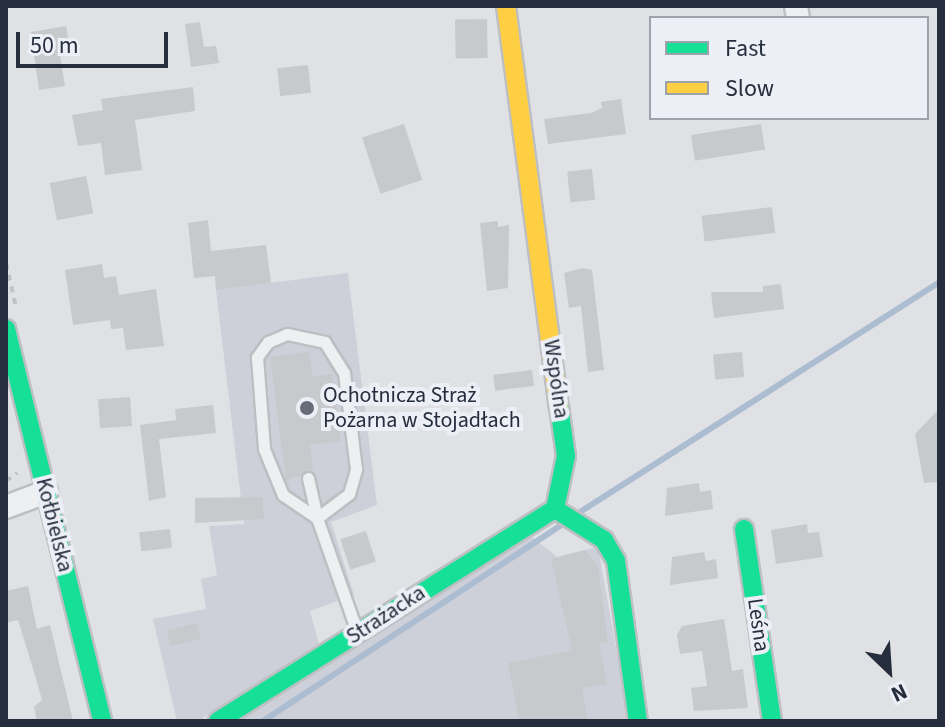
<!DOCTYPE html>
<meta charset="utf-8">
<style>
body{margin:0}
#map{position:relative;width:945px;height:727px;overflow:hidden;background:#dfe1e5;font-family:"Source Sans 3",sans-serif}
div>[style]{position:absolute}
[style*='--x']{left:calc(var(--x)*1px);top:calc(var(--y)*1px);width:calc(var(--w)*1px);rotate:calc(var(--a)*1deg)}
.built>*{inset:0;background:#cdd0d8}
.stream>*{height:6px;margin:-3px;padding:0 3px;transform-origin:3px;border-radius:3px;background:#acbcd1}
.building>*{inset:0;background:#c7c9cd;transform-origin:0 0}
.path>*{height:4px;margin-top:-2px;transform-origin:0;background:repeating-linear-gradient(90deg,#c1c2c7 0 6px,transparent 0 12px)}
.roads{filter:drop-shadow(2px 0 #bdbfc3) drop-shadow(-2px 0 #bdbfc3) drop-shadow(0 2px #bdbfc3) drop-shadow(0 -2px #bdbfc3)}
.lane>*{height:11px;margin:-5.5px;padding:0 5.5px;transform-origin:5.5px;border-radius:5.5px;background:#eeeff1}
.street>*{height:22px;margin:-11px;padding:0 11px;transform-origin:11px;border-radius:11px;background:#eeeff1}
.fast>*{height:18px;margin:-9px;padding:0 9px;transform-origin:9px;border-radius:9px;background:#16e098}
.slow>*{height:18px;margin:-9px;padding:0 9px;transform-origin:9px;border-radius:9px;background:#ffcf43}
.dots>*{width:22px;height:22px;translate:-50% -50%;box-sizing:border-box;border:4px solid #eceff5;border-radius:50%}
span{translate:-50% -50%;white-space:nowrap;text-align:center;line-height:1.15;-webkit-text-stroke:8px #eceff5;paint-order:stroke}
.street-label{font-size:22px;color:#262d3d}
.poi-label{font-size:22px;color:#262d3d}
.left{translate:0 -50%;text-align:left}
.frame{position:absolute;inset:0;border:8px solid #262d3d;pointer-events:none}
.legend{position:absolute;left:649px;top:16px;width:280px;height:104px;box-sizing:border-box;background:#eceff5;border:2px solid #9da1ab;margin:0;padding:10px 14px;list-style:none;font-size:24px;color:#262d3d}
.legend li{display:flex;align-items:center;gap:16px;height:40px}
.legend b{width:40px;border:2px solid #9da1ab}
.north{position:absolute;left:849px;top:631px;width:80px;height:80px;-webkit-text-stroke:6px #eceff5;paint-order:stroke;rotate:155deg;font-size:22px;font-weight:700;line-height:32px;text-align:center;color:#262d3d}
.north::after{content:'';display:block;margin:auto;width:28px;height:36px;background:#262d3d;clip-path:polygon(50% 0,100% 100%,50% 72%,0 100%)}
.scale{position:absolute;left:16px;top:32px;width:152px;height:36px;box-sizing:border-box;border:4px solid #262d3d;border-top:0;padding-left:10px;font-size:24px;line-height:28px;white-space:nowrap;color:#262d3d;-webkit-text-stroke:6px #eceff5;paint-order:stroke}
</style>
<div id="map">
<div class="built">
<div style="clip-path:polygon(348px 273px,377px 505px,331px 522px,354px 595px,310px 611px,320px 648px,198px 721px,177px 721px,153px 619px,206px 609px,201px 579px,217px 575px,209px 526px,244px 524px,216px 290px)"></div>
<div style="clip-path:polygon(526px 532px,557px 557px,598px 547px,629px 721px,235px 721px)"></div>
</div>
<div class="stream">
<div style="--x:580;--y:512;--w:426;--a:-32.6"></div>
<div style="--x:263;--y:721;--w:357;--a:-33.3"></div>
</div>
<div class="building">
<div style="left:487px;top:19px;width:39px;height:32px;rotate:89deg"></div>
<div style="clip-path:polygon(200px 22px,204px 47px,216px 46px,219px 63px,191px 67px,185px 24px)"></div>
<div style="clip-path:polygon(66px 26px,71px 54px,60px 56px,65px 86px,39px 90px,31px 32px)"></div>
<div style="left:308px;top:65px;width:28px;height:31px;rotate:84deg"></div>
<div style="clip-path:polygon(193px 87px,195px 111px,135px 120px,142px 170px,105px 175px,101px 143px,78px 146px,72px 115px,103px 110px,101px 99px)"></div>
<div style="clip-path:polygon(621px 99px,626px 134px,548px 144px,544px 119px,591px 113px,602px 108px,601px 102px)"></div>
<div style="left:404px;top:124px;width:59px;height:44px;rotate:72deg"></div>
<div style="left:761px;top:124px;width:26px;height:71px;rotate:81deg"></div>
<div style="left:592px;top:169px;width:31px;height:25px;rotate:84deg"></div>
<div style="left:86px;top:176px;width:38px;height:37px;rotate:79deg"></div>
<div style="left:772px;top:207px;width:26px;height:71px;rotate:83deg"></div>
<div style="clip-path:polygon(208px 220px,211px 251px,266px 245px,271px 283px,216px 290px,215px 276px,194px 278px,188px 223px)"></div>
<div style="clip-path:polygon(498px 221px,498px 227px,509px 225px,508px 288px,487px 291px,480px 223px)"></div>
<div style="clip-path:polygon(102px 264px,104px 278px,116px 276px,119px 295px,156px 289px,164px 346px,126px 350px,123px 328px,111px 329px,110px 320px,73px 325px,65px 270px)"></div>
<div style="clip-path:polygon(583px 268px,592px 270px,604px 370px,588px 372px,581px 306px,569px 308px,564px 273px)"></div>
<div style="clip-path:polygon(781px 284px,784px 309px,714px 318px,711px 292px,763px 292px,763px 286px)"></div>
<div style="clip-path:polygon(309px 352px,312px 376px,332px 374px,341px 441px,310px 445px,313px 472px,286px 480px,270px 357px)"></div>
<div style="left:742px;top:352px;width:25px;height:29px;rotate:85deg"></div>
<div style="left:532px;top:370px;width:16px;height:39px;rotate:83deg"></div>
<div style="left:130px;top:397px;width:29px;height:32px;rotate:86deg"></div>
<div style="clip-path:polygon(213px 405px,216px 433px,159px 439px,166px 497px,149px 501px,140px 425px,176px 420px,175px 409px)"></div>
<div style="clip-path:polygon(939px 409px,939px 482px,924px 483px,915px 434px)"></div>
<div style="clip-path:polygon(699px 483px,700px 492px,711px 490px,713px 509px,665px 516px,667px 488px)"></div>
<div style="clip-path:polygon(262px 497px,264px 519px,195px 523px,195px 498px)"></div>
<div style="clip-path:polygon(807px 524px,808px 533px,819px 532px,823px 557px,776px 564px,771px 530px)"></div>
<div style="left:170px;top:529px;width:19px;height:31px;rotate:84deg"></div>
<div style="left:366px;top:531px;width:32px;height:27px;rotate:72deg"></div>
<div style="clip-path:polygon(585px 550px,598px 567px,608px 642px,599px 644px,607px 684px,582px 688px,588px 721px,519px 721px,508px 663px,572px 650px,551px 559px)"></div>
<div style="clip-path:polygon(704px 552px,706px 561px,716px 559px,718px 578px,670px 585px,672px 557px)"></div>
<div style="clip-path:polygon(28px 586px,37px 629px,50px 625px,73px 721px,37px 721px,34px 707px,42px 700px,35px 675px,18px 620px,6px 623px,6px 591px)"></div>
<div style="clip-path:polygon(724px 619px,732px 671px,743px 669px,748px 708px,694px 711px,691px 688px,707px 686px,702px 651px,680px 654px,677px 635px,682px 626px)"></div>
<div style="left:197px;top:623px;width:16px;height:31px;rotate:76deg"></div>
</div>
<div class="path">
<div style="--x:6;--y:263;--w:45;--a:77.2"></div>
<div style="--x:6;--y:481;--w:14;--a:-36"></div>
</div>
<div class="roads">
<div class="lane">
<div style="--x:308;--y:478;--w:41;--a:77.3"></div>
<div style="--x:317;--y:518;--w:40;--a:-37"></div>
<div style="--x:349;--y:494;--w:26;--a:-74"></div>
<div style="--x:356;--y:469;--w:97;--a:-97.1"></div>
<div style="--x:344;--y:373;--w:36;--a:-122"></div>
<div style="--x:325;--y:342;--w:39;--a:-168"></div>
<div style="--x:287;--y:334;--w:21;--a:157"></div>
<div style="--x:268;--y:342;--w:19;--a:126"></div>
<div style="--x:257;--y:357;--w:92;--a:85.6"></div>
<div style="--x:264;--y:449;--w:50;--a:67.6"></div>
<div style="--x:283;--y:495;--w:41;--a:34.1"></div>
<div style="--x:317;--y:518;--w:118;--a:70.6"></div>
</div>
<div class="street">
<div style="--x:796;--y:6;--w:12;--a:81"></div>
<div style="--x:6;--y:507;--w:43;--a:-20.6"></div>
</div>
<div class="fast">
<div style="--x:6;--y:329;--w:404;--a:76.2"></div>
<div style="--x:555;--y:509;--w:54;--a:-78.3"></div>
<div style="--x:566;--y:456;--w:50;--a:-98"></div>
<div style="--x:555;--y:509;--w:58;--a:32.3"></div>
<div style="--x:604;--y:540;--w:24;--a:60"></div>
<div style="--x:616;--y:561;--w:162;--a:82.2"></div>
<div style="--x:744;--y:529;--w:194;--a:81.7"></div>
<div style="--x:218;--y:721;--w:398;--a:-32.2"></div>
</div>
<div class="slow">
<div style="--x:506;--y:6;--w:403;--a:82.5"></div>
</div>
</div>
<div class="dots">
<div style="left:307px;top:408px;background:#676c78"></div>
</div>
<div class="street-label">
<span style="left:556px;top:379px;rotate:82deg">Wspólna</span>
<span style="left:54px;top:525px;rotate:76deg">Kołbielska</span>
<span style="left:386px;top:615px;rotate:-33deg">Strażacka</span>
<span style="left:758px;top:625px;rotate:82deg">Leśna</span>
</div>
<div class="poi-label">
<span class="left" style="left:323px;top:408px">Ochotnicza Straż<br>Pożarna w Stojadłach</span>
</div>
<div class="frame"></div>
<ul class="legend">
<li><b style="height:10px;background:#16e098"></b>Fast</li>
<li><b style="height:10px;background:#ffcf43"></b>Slow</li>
</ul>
<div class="north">N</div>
<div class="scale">50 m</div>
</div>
